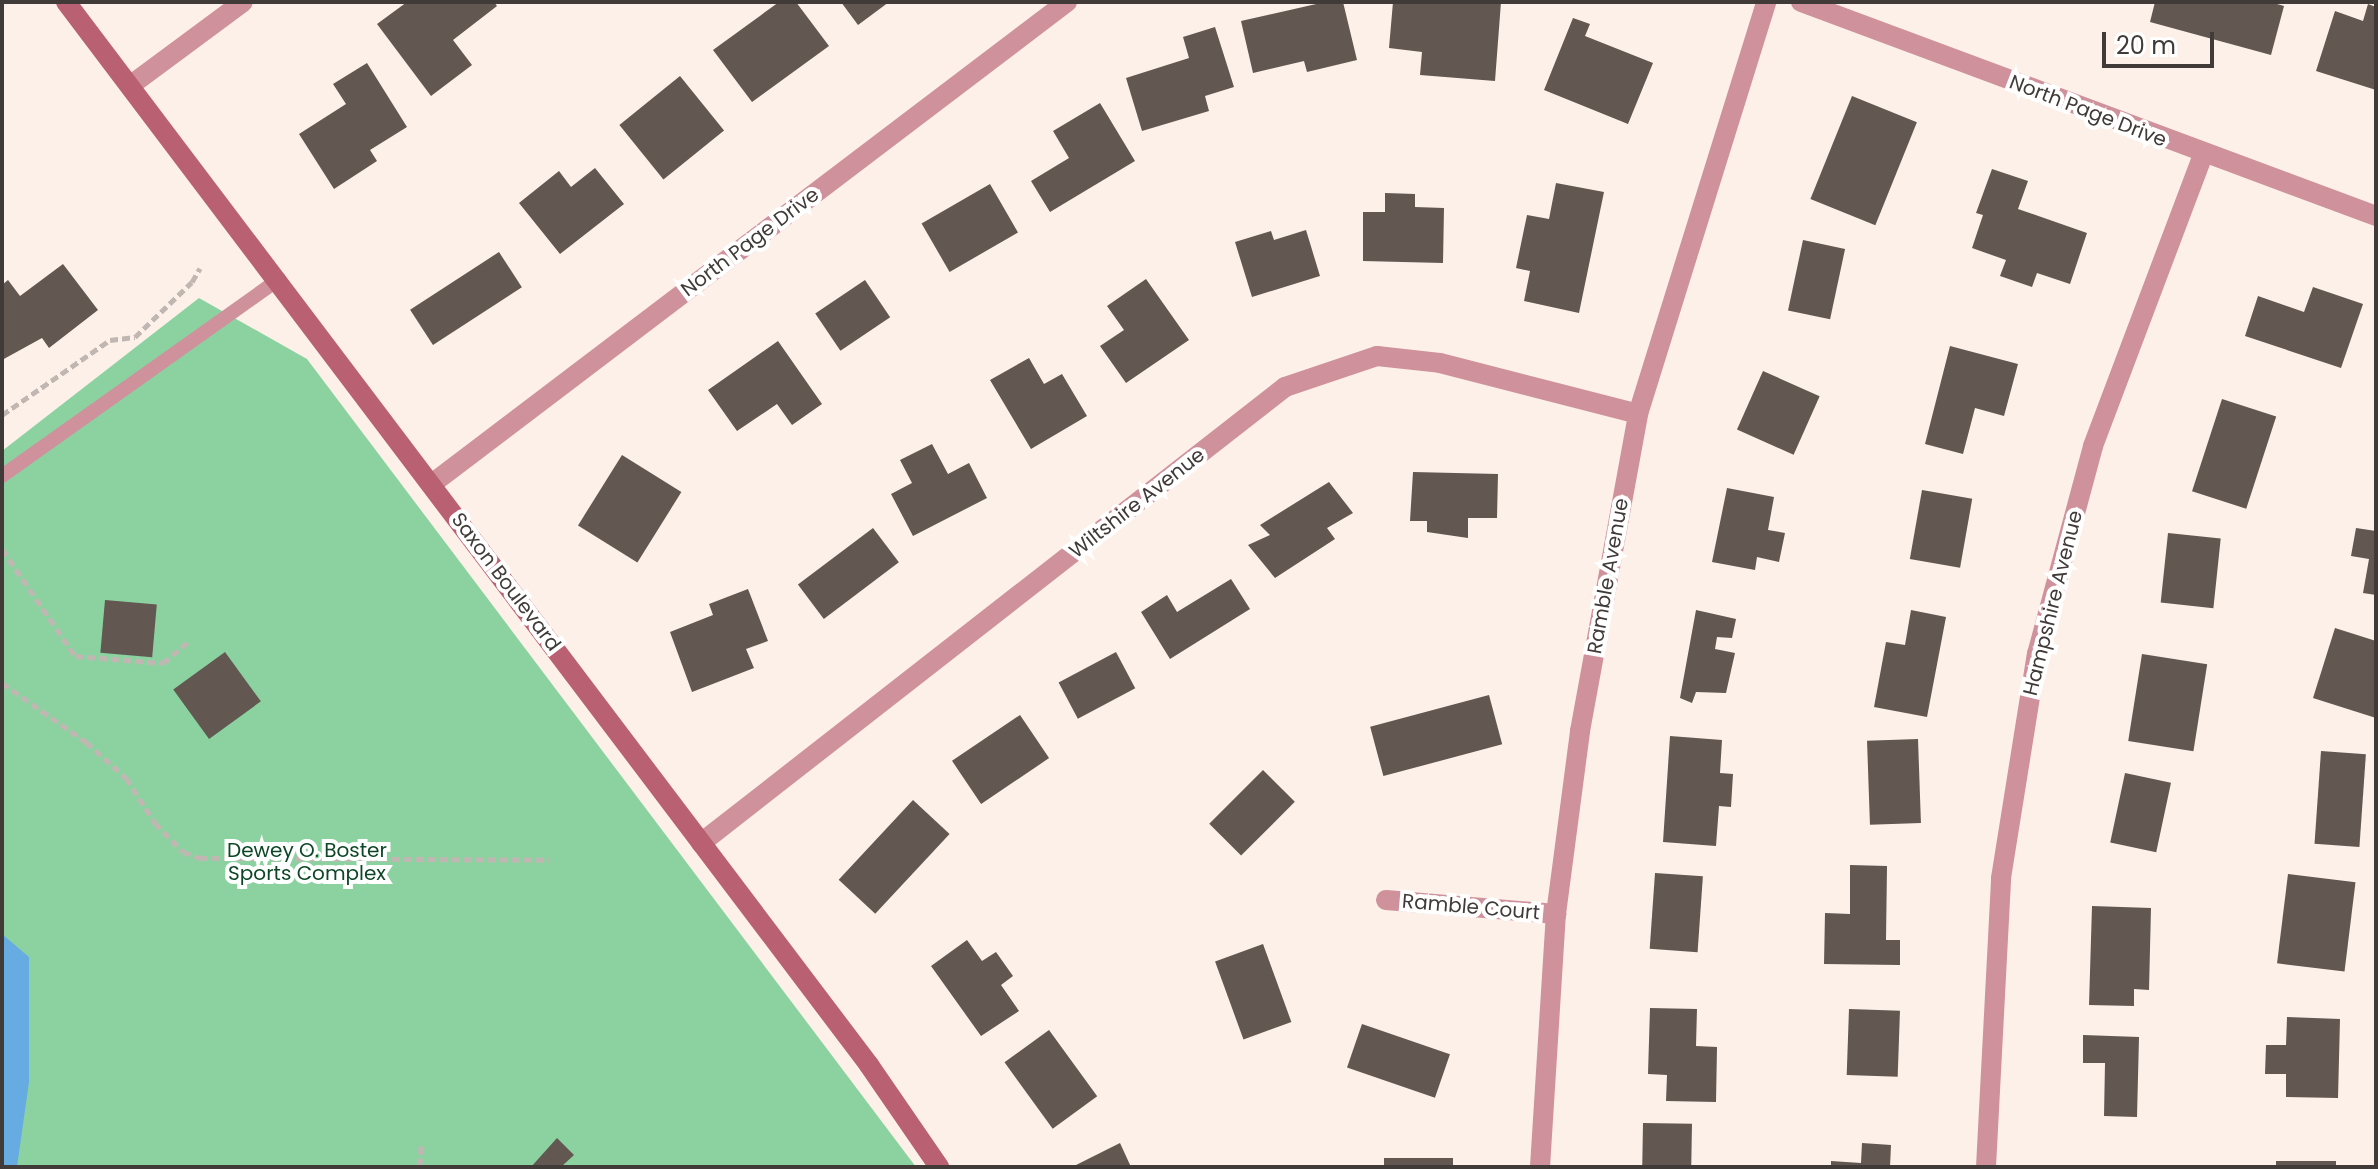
<!DOCTYPE html>
<style>
body{margin:0}
#map{position:relative;width:2378px;height:1169px;overflow:hidden;background:#fcf0e9;font-family:Poppins,sans-serif}
div>[style]{position:absolute}
[style*='--x']{left:calc(var(--x)*1px);top:calc(var(--y)*1px);width:calc(var(--w)*1px);rotate:calc(var(--a)*1deg)}
.green>*{inset:0;background:#8cd2a1}
.water>*{inset:0;background:#66ace3}
.building>*{inset:0;background:#625751;transform-origin:0 0}
.path>*{height:5px;margin-top:-2.5px;transform-origin:0;background:repeating-linear-gradient(90deg,#c1b7b2 0 8px,transparent 0 12px)}
.service>*{height:14px;margin:-7px;padding:0 7px;transform-origin:7px;border-radius:7px;background:#cf929c}
.minor>*{height:20px;margin:-10px;padding:0 10px;transform-origin:10px;border-radius:10px;background:#cf929c}
.secondary>*{height:20px;margin:-10px;padding:0 10px;transform-origin:10px;border-radius:10px;background:#b96172}
span{translate:-50% -50%;white-space:nowrap;text-align:center;line-height:1.15;-webkit-text-stroke:8px #fff;paint-order:stroke}
.street-label{font-size:20px;color:#403b39}
.park-label{font-size:20px;color:#0d4726}
.frame{position:absolute;inset:0;border:4px solid #403b39;pointer-events:none}
.scale{position:absolute;left:2102px;top:32px;width:112px;height:36px;box-sizing:border-box;border:4px solid #403b39;border-top:0;padding-left:10px;font-size:24px;line-height:28px;white-space:nowrap;color:#403b39;-webkit-text-stroke:6px #fff;paint-order:stroke}
</style>
<div id="map">
<div class="green">
<div style="clip-path:polygon(199px 298px,307px 359px,916px 1167px,2px 1167px,2px 451px)"></div>
</div>
<div class="water">
<div style="clip-path:polygon(2px 934px,29px 957px,29px 1082px,17px 1167px,2px 1167px)"></div>
</div>
<div class="building">
<div style="clip-path:polygon(407px 2px,494px 2px,497px 6px,453px 40px,472px 65px,431px 96px,377px 24px)"></div>
<div style="clip-path:polygon(779px 2px,796px 2px,829px 46px,752px 102px,713px 50px)"></div>
<div style="clip-path:polygon(841px 2px,889px 2px,858px 25px)"></div>
<div style="clip-path:polygon(1325px 2px,1343px 2px,1357px 60px,1307px 72px,1304px 61px,1253px 73px,1241px 21px)"></div>
<div style="clip-path:polygon(1393px 2px,1501px 2px,1495px 81px,1420px 75px,1422px 52px,1389px 48px)"></div>
<div style="clip-path:polygon(2155px 2px,2270px 2px,2284px 6px,2271px 55px,2150px 22px)"></div>
<div style="clip-path:polygon(2368px 4px,2376px 7px,2376px 90px,2316px 71px,2335px 11px,2363px 21px)"></div>
<div style="clip-path:polygon(1573px 18px,1590px 24px,1585px 36px,1653px 63px,1628px 124px,1544px 90px)"></div>
<div style="clip-path:polygon(1215px 27px,1234px 87px,1205px 96px,1209px 111px,1142px 131px,1126px 78px,1189px 58px,1183px 37px)"></div>
<div style="clip-path:polygon(367px 63px,407px 127px,370px 150px,377px 161px,334px 189px,299px 134px,346px 104px,333px 84px)"></div>
<div style="left:680px;top:76px;width:70px;height:78px;rotate:51deg"></div>
<div style="left:1852px;top:96px;width:70px;height:111px;rotate:22deg"></div>
<div style="clip-path:polygon(1100px 103px,1135px 161px,1050px 212px,1031px 181px,1069px 158px,1053px 131px)"></div>
<div style="clip-path:polygon(595px 168px,624px 204px,560px 254px,519px 203px,559px 171px,571px 187px)"></div>
<div style="clip-path:polygon(1992px 169px,2028px 181px,2018px 209px,2087px 233px,2070px 284px,2037px 273px,2032px 287px,2000px 276px,2006px 260px,1972px 248px,1983px 215px,1976px 213px)"></div>
<div style="clip-path:polygon(1556px 183px,1604px 192px,1579px 313px,1524px 301px,1530px 271px,1516px 268px,1527px 215px,1549px 219px)"></div>
<div style="left:990px;top:184px;width:56px;height:79px;rotate:60deg"></div>
<div style="clip-path:polygon(1385px 193px,1415px 194px,1415px 207px,1444px 208px,1443px 263px,1363px 261px,1363px 212px,1385px 212px)"></div>
<div style="clip-path:polygon(1306px 230px,1320px 276px,1252px 297px,1235px 242px,1271px 231px,1274px 240px)"></div>
<div style="left:1803px;top:240px;width:43px;height:72px;rotate:12deg"></div>
<div style="left:499px;top:252px;width:42px;height:106px;rotate:57deg"></div>
<div style="clip-path:polygon(63px 264px,98px 310px,49px 348px,42px 338px,2px 360px,2px 285px,8px 280px,20px 296px)"></div>
<div style="clip-path:polygon(1146px 279px,1189px 340px,1126px 383px,1100px 346px,1124px 330px,1107px 306px)"></div>
<div style="left:865px;top:280px;width:45px;height:60px;rotate:56deg"></div>
<div style="clip-path:polygon(2313px 287px,2363px 304px,2341px 368px,2245px 336px,2258px 296px,2304px 312px)"></div>
<div style="clip-path:polygon(778px 341px,822px 404px,792px 425px,777px 404px,737px 431px,708px 390px)"></div>
<div style="clip-path:polygon(1950px 346px,2018px 364px,2004px 416px,1975px 408px,1963px 454px,1925px 444px)"></div>
<div style="clip-path:polygon(1029px 358px,1044px 384px,1062px 374px,1087px 416px,1031px 449px,990px 380px)"></div>
<div style="left:1763px;top:371px;width:62px;height:64px;rotate:24deg"></div>
<div style="left:2222px;top:399px;width:57px;height:97px;rotate:18deg"></div>
<div style="clip-path:polygon(932px 444px,948px 474px,969px 463px,987px 498px,913px 536px,891px 494px,912px 483px,900px 460px)"></div>
<div style="left:622px;top:455px;width:70px;height:83px;rotate:32deg"></div>
<div style="clip-path:polygon(1413px 472px,1498px 474px,1497px 518px,1468px 518px,1468px 538px,1427px 532px,1427px 521px,1410px 521px)"></div>
<div style="clip-path:polygon(1329px 482px,1353px 513px,1327px 528px,1335px 539px,1275px 578px,1248px 545px,1270px 535px,1260px 525px)"></div>
<div style="clip-path:polygon(1727px 488px,1774px 497px,1768px 530px,1785px 533px,1779px 562px,1757px 557px,1755px 570px,1712px 562px)"></div>
<div style="left:1922px;top:490px;width:51px;height:70px;rotate:10deg"></div>
<div style="left:873px;top:528px;width:43px;height:94px;rotate:53deg"></div>
<div style="clip-path:polygon(2356px 528px,2376px 531px,2376px 595px,2363px 593px,2369px 559px,2351px 556px)"></div>
<div style="left:2168px;top:533px;width:53px;height:70px;rotate:6deg"></div>
<div style="clip-path:polygon(1231px 579px,1250px 609px,1170px 659px,1141px 612px,1167px 595px,1177px 612px)"></div>
<div style="clip-path:polygon(748px 589px,768px 641px,746px 649px,754px 668px,692px 692px,670px 632px,713px 615px,709px 604px)"></div>
<div style="left:105px;top:600px;width:52px;height:53px;rotate:5deg"></div>
<div style="clip-path:polygon(1696px 610px,1736px 619px,1732px 638px,1717px 637px,1715px 649px,1735px 653px,1726px 693px,1696px 692px,1692px 703px,1680px 698px)"></div>
<div style="clip-path:polygon(1911px 610px,1946px 617px,1927px 717px,1874px 707px,1886px 642px,1905px 645px)"></div>
<div style="clip-path:polygon(2335px 628px,2376px 641px,2376px 718px,2313px 698px)"></div>
<div style="left:225px;top:652px;width:61px;height:64px;rotate:54deg"></div>
<div style="left:1116px;top:652px;width:41px;height:65px;rotate:62deg"></div>
<div style="left:2142px;top:654px;width:66px;height:88px;rotate:9deg"></div>
<div style="left:1489px;top:695px;width:51px;height:123px;rotate:75deg"></div>
<div style="left:1020px;top:715px;width:52px;height:82px;rotate:56deg"></div>
<div style="clip-path:polygon(1670px 736px,1722px 740px,1720px 773px,1733px 774px,1731px 807px,1719px 806px,1716px 846px,1663px 842px)"></div>
<div style="left:1918px;top:739px;width:84px;height:51px;rotate:88deg"></div>
<div style="left:2321px;top:751px;width:45px;height:93px;rotate:4deg"></div>
<div style="left:1263px;top:770px;width:45px;height:76px;rotate:45deg"></div>
<div style="left:2125px;top:773px;width:47px;height:71px;rotate:12deg"></div>
<div style="left:913px;top:800px;width:50px;height:109px;rotate:43deg"></div>
<div style="clip-path:polygon(1850px 865px,1887px 866px,1886px 940px,1900px 940px,1900px 965px,1824px 964px,1825px 913px,1850px 914px)"></div>
<div style="left:1655px;top:873px;width:48px;height:76px;rotate:4deg"></div>
<div style="left:2288px;top:874px;width:68px;height:90px;rotate:7deg"></div>
<div style="clip-path:polygon(2092px 906px,2151px 908px,2149px 990px,2134px 989px,2134px 1006px,2089px 1005px)"></div>
<div style="clip-path:polygon(967px 940px,982px 961px,996px 952px,1013px 976px,1001px 985px,1019px 1011px,981px 1036px,931px 966px)"></div>
<div style="left:1263px;top:944px;width:83px;height:51px;rotate:70deg"></div>
<div style="clip-path:polygon(1650px 1008px,1697px 1009px,1696px 1046px,1717px 1047px,1716px 1102px,1666px 1101px,1667px 1075px,1648px 1074px)"></div>
<div style="left:1849px;top:1009px;width:51px;height:66px;rotate:2deg"></div>
<div style="clip-path:polygon(2287px 1017px,2340px 1019px,2338px 1098px,2286px 1097px,2286px 1074px,2265px 1074px,2266px 1045px,2286px 1045px)"></div>
<div style="left:1362px;top:1024px;width:93px;height:46px;rotate:19deg"></div>
<div style="left:1049px;top:1030px;width:82px;height:55px;rotate:54deg"></div>
<div style="clip-path:polygon(2083px 1035px,2139px 1037px,2137px 1117px,2104px 1116px,2105px 1063px,2083px 1063px)"></div>
<div style="left:1643px;top:1123px;width:49px;height:44px;rotate:1deg"></div>
<div style="clip-path:polygon(557px 1138px,574px 1155px,561px 1167px,531px 1167px)"></div>
<div style="clip-path:polygon(1120px 1143px,1131px 1167px,1077px 1167px,1076px 1165px)"></div>
<div style="clip-path:polygon(1862px 1143px,1891px 1145px,1890px 1167px,1831px 1167px,1831px 1161px,1861px 1163px)"></div>
<div style="left:1384px;top:1158px;width:69px;height:9px"></div>
<div style="left:2276px;top:1161px;width:60px;height:6px"></div>
</div>
<div class="path">
<div style="--x:2;--y:415;--w:131;--a:-34.8"></div>
<div style="--x:110;--y:340;--w:25;--a:-7"></div>
<div style="--x:135;--y:337;--w:79;--a:-44"></div>
<div style="--x:192;--y:282;--w:16;--a:-60"></div>
<div style="--x:2;--y:549;--w:130;--a:55.7"></div>
<div style="--x:75;--y:656;--w:88;--a:4.5"></div>
<div style="--x:163;--y:663;--w:34;--a:-40"></div>
<div style="--x:2;--y:683;--w:103;--a:35.1"></div>
<div style="--x:86;--y:742;--w:54;--a:42"></div>
<div style="--x:126;--y:778;--w:54;--a:57.2"></div>
<div style="--x:155;--y:823;--w:40;--a:46"></div>
<div style="--x:183;--y:852;--w:18;--a:19"></div>
<div style="--x:200;--y:858;--w:349;--a:0.3"></div>
<div style="--x:420;--y:1166;--w:22;--a:-87"></div>
</div>
<div class="service">
<div style="--x:2;--y:476;--w:340;--a:-35.4"></div>
</div>
<div class="minor">
<div style="--x:1801;--y:2;--w:614;--a:20.41"></div>
<div style="--x:131;--y:85;--w:139;--a:-36.5"></div>
<div style="--x:433;--y:483;--w:796;--a:-37.19"></div>
<div style="--x:701;--y:843;--w:741;--a:-37.98"></div>
<div style="--x:1285;--y:387;--w:97;--a:-18.6"></div>
<div style="--x:1377;--y:356;--w:63;--a:6.3"></div>
<div style="--x:1440;--y:363;--w:204;--a:14.4"></div>
<div style="--x:1386;--y:900;--w:171;--a:4.7"></div>
<div style="--x:1540;--y:1167;--w:254;--a:-86.4"></div>
<div style="--x:1556;--y:914;--w:185;--a:-82.5"></div>
<div style="--x:1580;--y:731;--w:322;--a:-79.6"></div>
<div style="--x:1638;--y:414;--w:431;--a:-72.7"></div>
<div style="--x:1986;--y:1167;--w:289;--a:-87"></div>
<div style="--x:2001;--y:878;--w:227;--a:-80.9"></div>
<div style="--x:2037;--y:654;--w:215;--a:-74.9"></div>
<div style="--x:2093;--y:446;--w:311;--a:-69.3"></div>
</div>
<div class="secondary">
<div style="--x:66;--y:2;--w:1332;--a:52.93"></div>
<div style="--x:869;--y:1065;--w:124;--a:55.5"></div>
</div>
<div class="street-label">
<span style="left:2088px;top:111px;rotate:21deg">North Page Drive</span>
<span style="left:750px;top:242px;rotate:-37deg">North Page Drive</span>
<span style="left:1137px;top:503px;rotate:-38deg">Wiltshire Avenue</span>
<span style="left:1608px;top:576px;rotate:-80deg">Ramble Avenue</span>
<span style="left:506px;top:582px;rotate:53deg">Saxon Boulevard</span>
<span style="left:2053px;top:603px;rotate:-76deg">Hampshire Avenue</span>
<span style="left:1471px;top:907px;rotate:5deg">Ramble Court</span>
</div>
<div class="park-label">
<span style="left:307px;top:862px">Dewey O. Boster<br>Sports Complex</span>
</div>
<div class="frame"></div>
<div class="scale">20 m</div>
</div>
